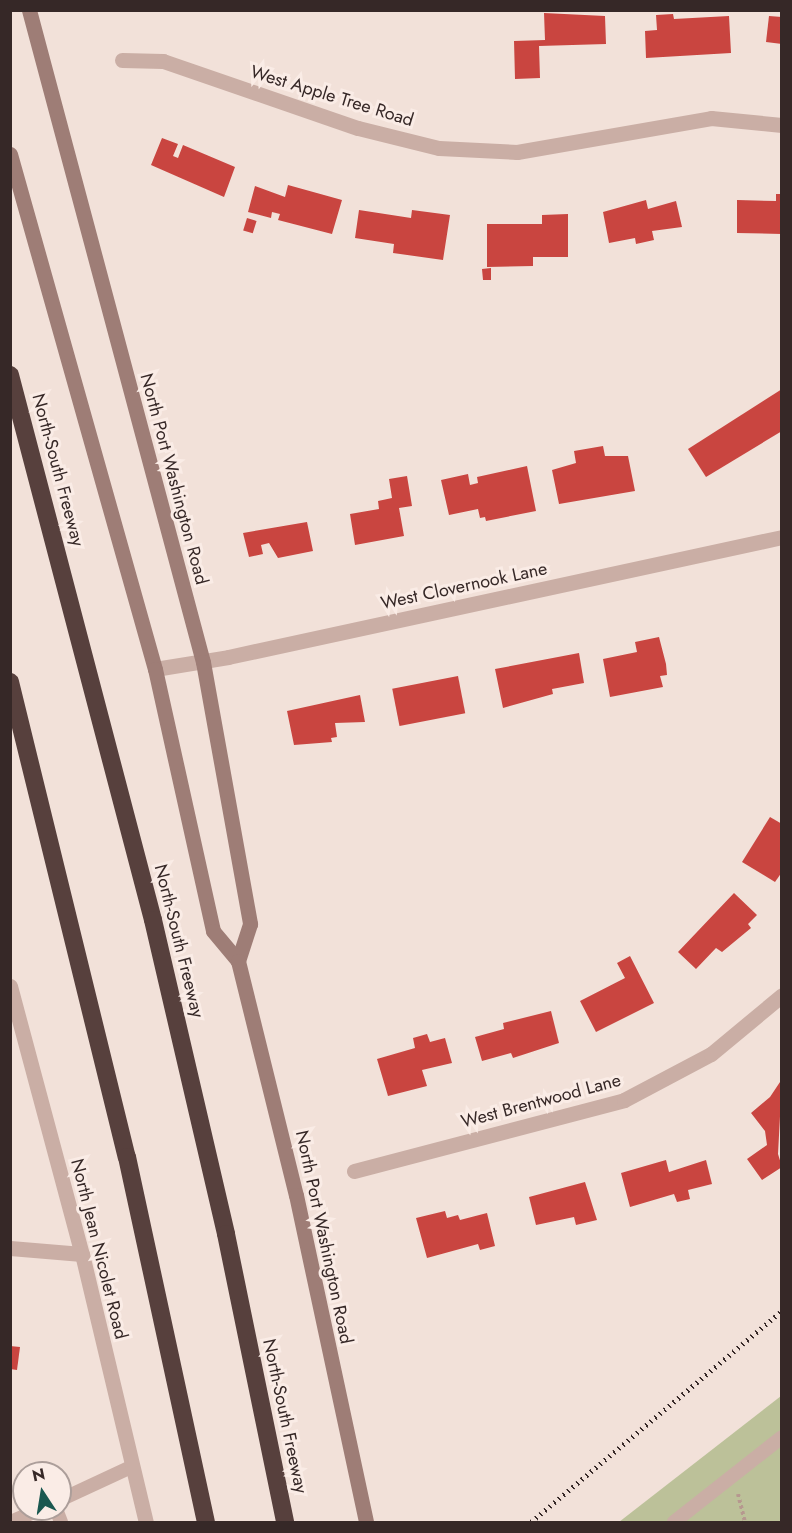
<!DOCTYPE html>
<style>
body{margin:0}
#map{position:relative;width:792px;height:1533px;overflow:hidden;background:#f2e1d9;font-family:Jost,sans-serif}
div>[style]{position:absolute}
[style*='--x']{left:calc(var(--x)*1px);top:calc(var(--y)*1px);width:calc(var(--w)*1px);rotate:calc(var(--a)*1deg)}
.green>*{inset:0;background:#bcc199}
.building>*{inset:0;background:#c94540;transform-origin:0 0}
.path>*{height:4px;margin-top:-2px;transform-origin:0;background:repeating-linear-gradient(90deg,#b6988f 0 3px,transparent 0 6px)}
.lane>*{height:14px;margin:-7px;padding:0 7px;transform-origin:7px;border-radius:7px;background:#caaea5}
.street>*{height:15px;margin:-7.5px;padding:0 7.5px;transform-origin:7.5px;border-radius:7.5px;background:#caaea5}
.secondary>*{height:15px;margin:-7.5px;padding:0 7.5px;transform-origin:7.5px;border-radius:7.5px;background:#9e7d76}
.highway>*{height:18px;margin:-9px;padding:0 9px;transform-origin:9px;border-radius:9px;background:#57403d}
.rail>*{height:4.5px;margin-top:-2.25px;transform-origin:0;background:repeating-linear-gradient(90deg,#362827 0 1.5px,transparent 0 6px)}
span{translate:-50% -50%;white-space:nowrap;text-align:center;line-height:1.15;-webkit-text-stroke:6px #faece6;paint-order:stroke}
.street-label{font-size:18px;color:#362827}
.frame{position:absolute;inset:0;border:12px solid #362827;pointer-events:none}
.north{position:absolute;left:12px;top:1461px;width:60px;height:60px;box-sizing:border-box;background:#faece6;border:2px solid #ac9e9a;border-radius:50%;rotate:348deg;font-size:16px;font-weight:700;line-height:24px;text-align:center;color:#362827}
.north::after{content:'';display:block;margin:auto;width:21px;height:27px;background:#1b5850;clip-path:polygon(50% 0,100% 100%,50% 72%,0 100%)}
</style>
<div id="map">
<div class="green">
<div style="clip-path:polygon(781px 1396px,781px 1522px,619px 1522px)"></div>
</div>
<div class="building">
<div style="clip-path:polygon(544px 13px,605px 16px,606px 44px,539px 46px,540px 78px,515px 79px,514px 41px,545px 40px)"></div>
<div style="clip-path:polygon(673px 14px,674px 19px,729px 16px,731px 53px,646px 58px,645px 31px,657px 30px,656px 15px)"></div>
<div style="clip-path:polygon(769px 16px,782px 17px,782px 44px,766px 42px)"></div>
<div style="clip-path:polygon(162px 138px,178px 144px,173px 156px,178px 158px,183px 145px,235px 167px,224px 197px,151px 165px)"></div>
<div style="clip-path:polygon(288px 185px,342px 200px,332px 234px,278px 220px,280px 214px,272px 212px,271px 218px,248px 212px,255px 186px,285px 197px)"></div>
<div style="clip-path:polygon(776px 194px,782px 194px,782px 234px,737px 233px,737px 200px,776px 201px)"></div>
<div style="clip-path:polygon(646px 200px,648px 209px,676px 201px,682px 227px,652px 231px,654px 240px,636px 244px,635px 238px,609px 243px,603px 212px)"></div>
<div style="clip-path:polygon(359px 210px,411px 218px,412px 210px,450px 215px,443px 260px,393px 253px,394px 244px,355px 238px)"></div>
<div style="clip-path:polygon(568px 214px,568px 257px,533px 257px,533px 266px,487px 267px,487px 224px,542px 224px,542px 215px)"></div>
<div style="left:247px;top:218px;width:10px;height:13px;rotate:17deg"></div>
<div style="clip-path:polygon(491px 268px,491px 280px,483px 280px,482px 269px)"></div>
<div style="clip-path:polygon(782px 389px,782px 431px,706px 477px,688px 449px)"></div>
<div style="clip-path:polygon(603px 446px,605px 456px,628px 456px,635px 491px,559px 504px,552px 470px,576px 463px,574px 451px)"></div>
<div style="clip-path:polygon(527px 466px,536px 511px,486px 521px,485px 517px,480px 518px,478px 509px,449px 515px,441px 480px,468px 474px,470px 485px,478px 483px,477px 477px)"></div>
<div style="clip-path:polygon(407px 476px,412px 506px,399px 508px,404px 536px,355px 545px,350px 514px,379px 509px,378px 501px,392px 498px,389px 479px)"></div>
<div style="clip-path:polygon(307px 522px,313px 551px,278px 558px,269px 543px,261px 545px,263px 554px,249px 557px,243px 533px)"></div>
<div style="clip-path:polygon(659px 637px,666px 664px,667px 675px,660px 676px,663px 687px,610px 697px,603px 659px,637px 652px,635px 642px)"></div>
<div style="clip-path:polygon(579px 653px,584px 683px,552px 689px,553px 694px,503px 708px,495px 669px)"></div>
<div style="left:458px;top:676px;width:38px;height:67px;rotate:79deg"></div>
<div style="clip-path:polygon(360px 695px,365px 722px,335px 723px,337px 737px,331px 738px,332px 742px,294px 745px,287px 711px)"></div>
<div style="clip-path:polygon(770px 817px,782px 824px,782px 872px,775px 882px,742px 862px)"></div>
<div style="clip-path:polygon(734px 893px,757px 915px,748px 924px,751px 928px,722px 952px,716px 948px,696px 969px,678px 952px)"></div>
<div style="clip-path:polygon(630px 956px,654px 1003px,596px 1032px,580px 1001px,625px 978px,617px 963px)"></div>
<div style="clip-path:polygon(551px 1011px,559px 1043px,513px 1058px,511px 1053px,482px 1061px,475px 1037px,504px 1029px,503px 1023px)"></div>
<div style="clip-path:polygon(427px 1034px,430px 1042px,445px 1038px,452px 1063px,422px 1070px,427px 1086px,388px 1096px,377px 1059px,415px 1048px,413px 1038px)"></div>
<div style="clip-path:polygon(782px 1079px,778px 1154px,782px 1167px,762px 1180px,747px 1159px,767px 1145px,765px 1131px,751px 1113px,770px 1097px)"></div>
<div style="clip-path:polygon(666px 1160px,669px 1172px,706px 1160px,712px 1184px,688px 1190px,690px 1199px,677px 1202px,674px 1194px,630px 1207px,621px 1173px)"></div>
<div style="clip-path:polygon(585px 1182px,597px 1220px,576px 1225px,574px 1217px,536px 1225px,529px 1197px)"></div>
<div style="clip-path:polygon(445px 1211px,447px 1218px,458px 1215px,460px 1220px,487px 1213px,495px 1246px,480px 1250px,478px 1244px,427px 1258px,416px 1218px)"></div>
<div style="clip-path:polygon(10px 1346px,20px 1347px,17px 1370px,10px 1369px)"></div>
</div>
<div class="path">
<div style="--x:738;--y:1494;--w:29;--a:76"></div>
</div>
<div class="lane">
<div style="--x:60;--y:1500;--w:78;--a:-24.9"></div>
<div style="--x:56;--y:1509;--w:14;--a:69"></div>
<div style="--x:11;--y:1522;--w:32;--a:-24"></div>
<div style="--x:674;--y:1522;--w:137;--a:-38.2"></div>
</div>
<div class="street">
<div style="--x:122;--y:60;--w:41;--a:1.4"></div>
<div style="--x:163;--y:61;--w:206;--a:19"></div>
<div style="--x:358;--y:128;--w:83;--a:13.9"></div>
<div style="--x:439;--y:148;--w:78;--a:2.9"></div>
<div style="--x:517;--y:152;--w:197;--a:-9.9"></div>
<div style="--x:711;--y:118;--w:71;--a:5.6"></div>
<div style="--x:155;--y:669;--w:74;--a:-9.3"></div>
<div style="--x:228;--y:657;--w:567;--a:-12.22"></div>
<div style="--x:10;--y:986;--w:278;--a:75"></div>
<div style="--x:82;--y:1254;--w:276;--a:76.6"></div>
<div style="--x:354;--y:1171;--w:279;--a:-14.7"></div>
<div style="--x:624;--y:1100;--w:98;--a:-27.9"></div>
<div style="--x:711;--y:1054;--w:92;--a:-39.7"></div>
<div style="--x:10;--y:1248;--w:72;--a:4.8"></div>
</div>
<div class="secondary">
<div style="--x:29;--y:10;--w:675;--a:75.06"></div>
<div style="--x:203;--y:662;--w:266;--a:79.8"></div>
<div style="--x:250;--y:924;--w:39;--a:108"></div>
<div style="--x:10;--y:154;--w:535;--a:74.28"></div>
<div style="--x:155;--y:669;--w:268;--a:77.5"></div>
<div style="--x:213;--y:931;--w:39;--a:50"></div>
<div style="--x:238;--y:961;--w:241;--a:76.1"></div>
<div style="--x:296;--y:1195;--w:334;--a:77.9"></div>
</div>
<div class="highway">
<div style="--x:10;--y:375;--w:563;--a:75.3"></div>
<div style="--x:153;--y:920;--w:322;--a:76.9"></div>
<div style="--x:226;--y:1234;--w:294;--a:78.4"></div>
<div style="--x:10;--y:682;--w:489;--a:76.2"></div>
<div style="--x:127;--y:1157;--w:373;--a:77.8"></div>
</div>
<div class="rail">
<div style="--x:531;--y:1522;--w:328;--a:-40.1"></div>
</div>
<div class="street-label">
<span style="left:332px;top:96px;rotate:17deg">West Apple Tree Road</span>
<span style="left:58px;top:470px;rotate:75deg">North-South Freeway</span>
<span style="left:174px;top:479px;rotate:75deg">North Port Washington Road</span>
<span style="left:464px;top:586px;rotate:-12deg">West Clovernook Lane</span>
<span style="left:179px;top:941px;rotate:76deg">North-South Freeway</span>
<span style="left:541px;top:1101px;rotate:-15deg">West Brentwood Lane</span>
<span style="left:324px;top:1237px;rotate:78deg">North Port Washington Road</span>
<span style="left:99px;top:1249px;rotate:76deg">North Jean Nicolet Road</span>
<span style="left:285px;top:1416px;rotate:78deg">North-South Freeway</span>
</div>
<div class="frame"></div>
<div class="north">N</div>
</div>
